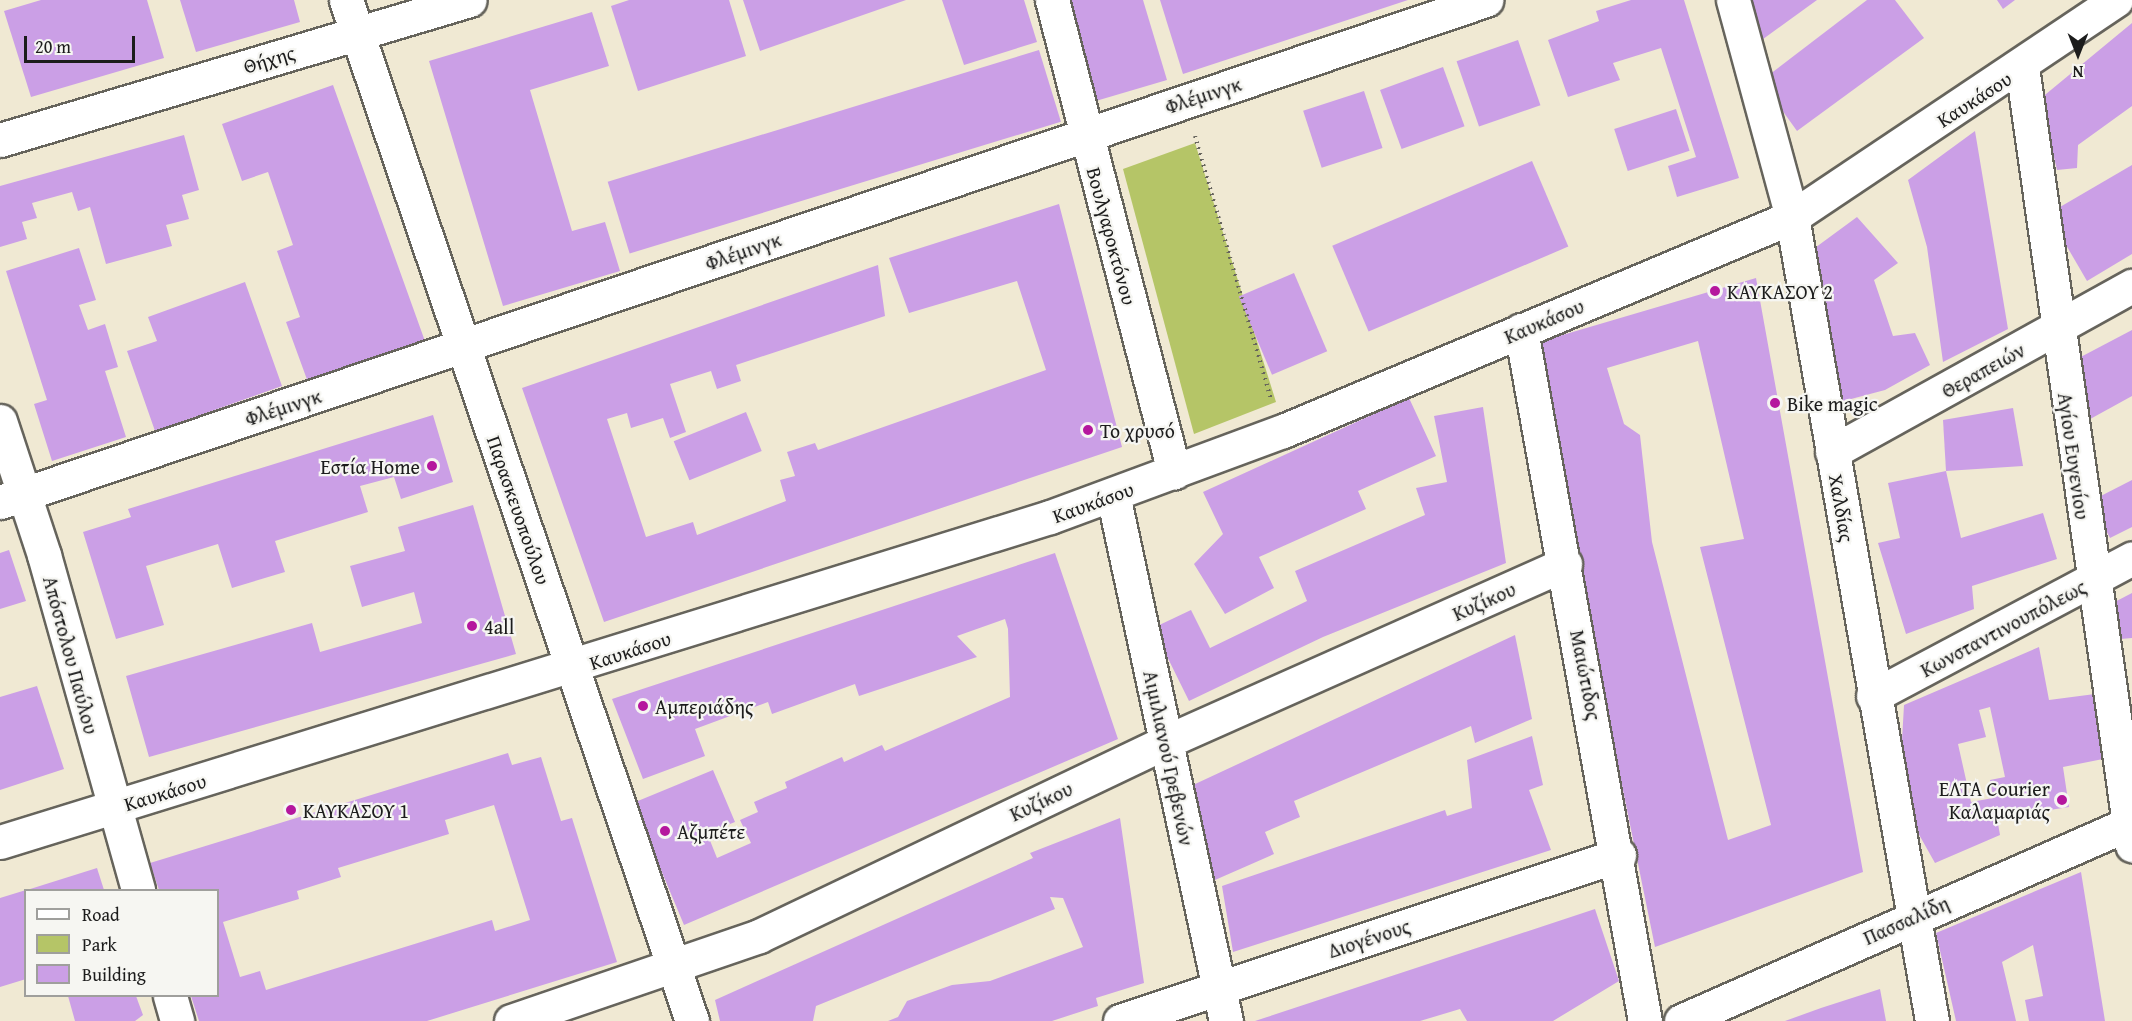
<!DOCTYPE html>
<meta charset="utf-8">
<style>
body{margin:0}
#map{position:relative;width:2132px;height:1021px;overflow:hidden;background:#f0e9d3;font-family:"Gentium Book Plus",serif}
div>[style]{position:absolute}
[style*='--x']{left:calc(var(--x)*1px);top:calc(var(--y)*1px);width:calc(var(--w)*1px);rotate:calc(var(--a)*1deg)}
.green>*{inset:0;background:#b5c567}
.building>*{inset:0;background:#cb9fe6;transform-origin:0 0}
.path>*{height:4px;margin-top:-2px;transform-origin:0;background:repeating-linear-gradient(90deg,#66645c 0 1.5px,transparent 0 6px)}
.roads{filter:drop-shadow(2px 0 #66645c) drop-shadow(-2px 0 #66645c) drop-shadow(0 2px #66645c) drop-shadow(0 -2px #66645c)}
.street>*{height:33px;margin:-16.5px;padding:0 16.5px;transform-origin:16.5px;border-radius:16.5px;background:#fff}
.secondary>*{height:33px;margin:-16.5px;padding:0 16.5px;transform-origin:16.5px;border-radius:16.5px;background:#fff}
.dots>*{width:16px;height:16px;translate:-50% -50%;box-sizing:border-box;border:3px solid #f6f6f2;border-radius:50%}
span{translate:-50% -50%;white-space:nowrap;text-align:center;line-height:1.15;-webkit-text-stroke:4.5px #f6f6f2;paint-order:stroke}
.street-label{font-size:20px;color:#1c1c1c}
.poi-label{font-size:20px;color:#1c1c1c}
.left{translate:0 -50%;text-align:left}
.right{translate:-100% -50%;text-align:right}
.legend{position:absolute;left:24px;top:889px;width:195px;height:108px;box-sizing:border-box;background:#f6f6f2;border:2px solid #9f9f9c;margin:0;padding:8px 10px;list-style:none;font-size:18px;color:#1c1c1c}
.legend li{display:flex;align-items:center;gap:12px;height:30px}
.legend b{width:30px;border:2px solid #9f9f9c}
.north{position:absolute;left:2048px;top:24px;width:60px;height:60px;-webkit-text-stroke:4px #f6f6f2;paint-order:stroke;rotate:180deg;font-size:16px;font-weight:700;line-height:24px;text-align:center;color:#1c1c1c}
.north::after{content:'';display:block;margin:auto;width:21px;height:27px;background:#1c1c1c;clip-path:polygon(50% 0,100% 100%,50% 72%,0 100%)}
.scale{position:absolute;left:24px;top:36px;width:111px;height:27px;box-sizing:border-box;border:3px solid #1c1c1c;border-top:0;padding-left:8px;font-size:18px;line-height:21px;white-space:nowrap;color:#1c1c1c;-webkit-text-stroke:4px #f6f6f2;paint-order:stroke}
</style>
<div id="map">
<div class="green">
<div style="clip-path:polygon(1195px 143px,1276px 402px,1194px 434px,1123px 169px)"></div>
</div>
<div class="building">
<div style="clip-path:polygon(41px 0,147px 0,164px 58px,31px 97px,4px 11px)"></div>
<div style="clip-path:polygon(180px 0,294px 0,300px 22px,196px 52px)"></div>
<div style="clip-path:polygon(629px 0,729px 0,746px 56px,638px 91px,611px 6px)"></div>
<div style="clip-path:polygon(743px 0,906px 0,760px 51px)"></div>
<div style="clip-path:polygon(942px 0,1024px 0,1037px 42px,964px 65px)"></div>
<div style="clip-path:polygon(1066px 0,1143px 0,1167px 80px,1089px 103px)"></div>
<div style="clip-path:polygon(1160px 0,1408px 0,1183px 74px)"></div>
<div style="clip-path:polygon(1631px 0,1684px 0,1739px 178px,1677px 197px,1668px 166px,1696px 157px,1661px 48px,1613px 63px,1620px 80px,1568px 97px,1548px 40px,1599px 21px,1596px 11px)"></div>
<div style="clip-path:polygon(1742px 0,1817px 0,1759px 42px)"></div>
<div style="clip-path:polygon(1867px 0,1895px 0,1924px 38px,1797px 131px,1761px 81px)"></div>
<div style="clip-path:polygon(1997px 0,2015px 0,2003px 9px)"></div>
<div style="clip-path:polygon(592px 12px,609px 66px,530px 90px,572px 231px,605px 222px,620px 271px,503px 306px,429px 61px)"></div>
<div style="clip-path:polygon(2132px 23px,2132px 106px,2078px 145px,2077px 168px,2057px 170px,2040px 99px)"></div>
<div style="left:1518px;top:40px;width:69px;height:65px;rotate:71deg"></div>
<div style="left:1039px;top:50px;width:75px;height:451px;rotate:73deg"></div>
<div style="left:1443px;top:67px;width:63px;height:67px;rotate:70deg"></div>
<div style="clip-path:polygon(333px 85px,426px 344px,309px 385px,286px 322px,300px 317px,277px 251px,293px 245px,268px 172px,242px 181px,222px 124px)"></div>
<div style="left:1364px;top:91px;width:60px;height:64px;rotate:72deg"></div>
<div style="left:1676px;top:109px;width:44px;height:65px;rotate:72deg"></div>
<div style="clip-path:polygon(1975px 131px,2008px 329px,1943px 362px,1927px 247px,1908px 180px)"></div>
<div style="clip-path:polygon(184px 135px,199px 190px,182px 195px,189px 219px,166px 225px,172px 246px,106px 264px,90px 207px,78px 211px,72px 192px,32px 203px,37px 218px,22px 222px,27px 239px,0 247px,0 186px)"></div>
<div style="left:1532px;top:161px;width:93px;height:217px;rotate:67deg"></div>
<div style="clip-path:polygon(2132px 165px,2132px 254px,2087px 281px,2048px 214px)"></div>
<div style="clip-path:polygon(1059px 204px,1122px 447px,604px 622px,522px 388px,878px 265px,885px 316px,736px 365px,741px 381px,717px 389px,711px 371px,670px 384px,686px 432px,670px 438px,663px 418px,631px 428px,627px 413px,607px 419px,646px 537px,693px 522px,697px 535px,786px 501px,780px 480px,795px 476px,787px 452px,815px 443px,818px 450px,1046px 370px,1017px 281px,909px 313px,889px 258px)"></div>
<div style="clip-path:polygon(1857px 217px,1898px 263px,1874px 280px,1893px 336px,1915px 333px,1930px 365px,1885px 390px,1836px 403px,1808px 253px)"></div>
<div style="clip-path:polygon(79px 248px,96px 300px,79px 305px,88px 330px,105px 324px,118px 367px,105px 371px,126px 437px,52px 461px,34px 404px,47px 400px,6px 271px)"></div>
<div style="left:1294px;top:273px;width:85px;height:60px;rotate:67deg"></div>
<div style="clip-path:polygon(evenodd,1756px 278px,1863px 872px,1655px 947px,1532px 344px,1756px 278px,1698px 341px,1744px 539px,1700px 547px,1771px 825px,1728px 840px,1652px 542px,1640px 435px,1624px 424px,1607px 368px,1698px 341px)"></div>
<div style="clip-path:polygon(245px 282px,282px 386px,155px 431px,127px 351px,157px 341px,148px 317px)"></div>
<div style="clip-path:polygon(2132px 330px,2132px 396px,2083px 423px,2075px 360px)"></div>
<div style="clip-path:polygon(1409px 398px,1436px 456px,1358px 491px,1366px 509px,1259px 557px,1274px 588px,1225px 614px,1194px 564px,1223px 534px,1203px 492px)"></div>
<div style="clip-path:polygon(1483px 407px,1506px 563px,1323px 637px,1189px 701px,1153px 628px,1191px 610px,1210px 648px,1307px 601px,1295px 571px,1425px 515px,1416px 488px,1447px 482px,1434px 416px)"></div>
<div style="clip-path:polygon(2013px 408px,2023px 466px,1946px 471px,1943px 420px)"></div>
<div style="left:746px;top:412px;width:42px;height:78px;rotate:68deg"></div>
<div style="clip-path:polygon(433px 415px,453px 482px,401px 499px,394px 477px,360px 486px,368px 512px,275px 541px,285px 572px,232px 588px,218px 544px,146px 566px,164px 625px,116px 639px,83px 532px,131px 517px,128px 509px)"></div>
<div style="clip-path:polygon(1946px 471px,1961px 538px,2043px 513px,2057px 559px,1972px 586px,1974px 609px,1906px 634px,1878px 543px,1900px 538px,1888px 483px)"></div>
<div style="clip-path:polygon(2132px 480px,2132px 527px,2110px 538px,2091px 501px)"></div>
<div style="clip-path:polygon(473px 505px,516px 654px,149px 757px,126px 676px,312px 623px,320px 652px,422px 623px,414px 592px,362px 607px,350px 566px,405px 551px,398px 527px)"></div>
<div style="clip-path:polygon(9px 550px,26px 601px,0 609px,0 553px)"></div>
<div style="clip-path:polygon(1055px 553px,1118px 739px,684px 925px,633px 803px,713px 770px,735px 822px,707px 833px,717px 858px,751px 843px,740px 820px,758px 812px,754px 802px,787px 788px,785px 782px,842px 757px,844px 762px,882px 745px,885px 751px,1010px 697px,1008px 629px,1005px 619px,957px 636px,977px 657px,859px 696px,855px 684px,772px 714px,768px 702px,695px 729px,705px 756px,643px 779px,612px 699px)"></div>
<div style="clip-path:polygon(2132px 593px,2132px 638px,2109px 640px,2105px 607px)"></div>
<div style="clip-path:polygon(1515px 635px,1532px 719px,1475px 743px,1471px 726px,1294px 801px,1300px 817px,1265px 832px,1274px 854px,1215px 880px,1193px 785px)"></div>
<div style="clip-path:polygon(evenodd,2039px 647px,2049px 700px,2095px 694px,2103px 759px,2063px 767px,2069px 807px,1997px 818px,2000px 835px,1935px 863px,1908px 815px,1900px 776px,1904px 705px,2039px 647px,1990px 707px,2005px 777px,1990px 780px,1993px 798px,1971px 802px,1958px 744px,1986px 737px,1979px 710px,1990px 707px)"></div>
<div style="clip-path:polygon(37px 686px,64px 769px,0 790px,0 697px)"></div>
<div style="clip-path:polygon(1532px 736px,1543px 785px,1529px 790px,1551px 850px,1233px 952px,1222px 886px,1445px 810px,1447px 816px,1472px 808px,1467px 760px)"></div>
<div style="clip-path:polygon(evenodd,508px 753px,512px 765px,541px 757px,561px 821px,572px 818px,617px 962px,427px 1021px,199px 1021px,191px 996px,218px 996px,218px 890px,159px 890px,150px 863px,508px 753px,494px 805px,530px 920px,495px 931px,492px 920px,266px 990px,260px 971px,240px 977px,223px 922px,299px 899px,297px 891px,341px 877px,338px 868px,449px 834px,445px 820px,494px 805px)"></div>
<div style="clip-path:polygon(1120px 818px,1144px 983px,1096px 998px,1098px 1006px,1052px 1021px,888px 1021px,898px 1017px,907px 1001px,952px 985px,990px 981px,1083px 947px,1063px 898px,1050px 897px,1055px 909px,816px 1006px,813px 1021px,720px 1021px,715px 1000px,1033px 858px,1030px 853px)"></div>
<div style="clip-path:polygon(97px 868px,104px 890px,27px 890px)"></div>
<div style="clip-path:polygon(2081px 872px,2105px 1021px,2029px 1021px,2025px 1000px,2043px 996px,2033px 945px,2002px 962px,2016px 1021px,1956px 1021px,1936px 933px)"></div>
<div style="clip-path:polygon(26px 890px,26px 979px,0 987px,0 898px)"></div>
<div style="clip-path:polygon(1595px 909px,1619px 981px,1553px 1021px,1467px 1021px,1460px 1009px,1420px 1021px,1255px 1021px)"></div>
<div style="clip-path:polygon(1880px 989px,1886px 1021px,1785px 1021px,1821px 1008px)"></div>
<div style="clip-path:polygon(68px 996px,136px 996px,143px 1015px,135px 1021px,75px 1021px)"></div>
</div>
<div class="path">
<div style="--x:1195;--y:136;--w:274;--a:73.9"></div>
</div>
<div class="roads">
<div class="street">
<div style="--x:1052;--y:0;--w:488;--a:75.5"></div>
<div style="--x:1733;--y:0;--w:225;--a:74.8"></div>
<div style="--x:1792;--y:217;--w:816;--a:80.12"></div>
<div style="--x:2022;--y:67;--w:786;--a:81.95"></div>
<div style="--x:1521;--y:330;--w:702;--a:79.83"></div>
<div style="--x:1832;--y:452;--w:343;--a:-29"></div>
<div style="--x:1113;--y:495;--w:538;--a:77.88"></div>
<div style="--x:0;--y:502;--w:1569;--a:-18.67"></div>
<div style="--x:1873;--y:696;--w:293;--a:-28"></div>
<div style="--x:511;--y:1021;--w:262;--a:-18.9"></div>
<div style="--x:759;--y:936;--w:450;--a:-25.5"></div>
<div style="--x:1165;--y:742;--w:438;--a:-24"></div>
<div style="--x:1120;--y:1021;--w:526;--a:-18.4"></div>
</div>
<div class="secondary">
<div style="--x:346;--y:0;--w:1078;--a:71.28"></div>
<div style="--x:0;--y:140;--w:490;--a:-16.6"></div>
<div style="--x:0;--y:421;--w:141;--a:71.8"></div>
<div style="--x:44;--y:555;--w:348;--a:74.3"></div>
<div style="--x:0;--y:842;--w:1099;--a:-17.2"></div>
<div style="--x:1050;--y:517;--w:248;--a:-20.3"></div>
<div style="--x:1283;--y:431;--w:552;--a:-22.8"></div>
<div style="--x:1792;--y:217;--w:390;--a:-33.8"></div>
<div style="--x:170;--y:996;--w:26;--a:74"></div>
<div style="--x:1681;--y:1021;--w:493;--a:-23.8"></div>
</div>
</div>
<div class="dots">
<div style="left:1715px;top:291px;background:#b5179e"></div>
<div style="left:1775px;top:403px;background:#b5179e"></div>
<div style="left:1088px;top:430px;background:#b5179e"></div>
<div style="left:432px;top:466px;background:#b5179e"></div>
<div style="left:472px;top:626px;background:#b5179e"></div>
<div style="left:643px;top:706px;background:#b5179e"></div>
<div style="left:2062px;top:800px;background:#b5179e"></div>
<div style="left:291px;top:810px;background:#b5179e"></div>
<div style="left:665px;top:831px;background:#b5179e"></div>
</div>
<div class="street-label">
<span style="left:269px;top:59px;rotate:-17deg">Θήχης</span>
<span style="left:1203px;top:95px;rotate:-18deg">Φλέμινγκ</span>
<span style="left:1974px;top:99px;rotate:-33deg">Καυκάσου</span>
<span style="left:1112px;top:236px;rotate:75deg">Βουλγαροκτόνου</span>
<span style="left:743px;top:251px;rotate:-19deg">Φλέμινγκ</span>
<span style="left:1544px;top:321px;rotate:-23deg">Καυκάσου</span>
<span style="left:1983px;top:370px;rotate:-29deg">Θεραπειών</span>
<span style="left:283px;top:407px;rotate:-18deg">Φλέμινγκ</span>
<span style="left:2074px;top:456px;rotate:82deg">Αγίου Ευγενίου</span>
<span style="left:1093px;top:502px;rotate:-20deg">Καυκάσου</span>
<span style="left:1842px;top:508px;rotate:80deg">Χαλδίας</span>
<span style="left:519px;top:510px;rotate:71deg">Παρασκευοπούλου</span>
<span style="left:1484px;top:601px;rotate:-24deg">Κυζίκου</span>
<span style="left:2003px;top:628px;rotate:-28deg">Κωνσταντινουπόλεως</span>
<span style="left:630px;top:650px;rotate:-18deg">Καυκάσου</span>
<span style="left:71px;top:655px;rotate:75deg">Απόστολου Παύλου</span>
<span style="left:1586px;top:675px;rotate:79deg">Μαιώτιδος</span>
<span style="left:1169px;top:758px;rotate:78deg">Αιμιλιανού Γρεβενών</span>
<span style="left:165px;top:792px;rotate:-17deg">Καυκάσου</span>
<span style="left:1041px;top:801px;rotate:-25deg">Κυζίκου</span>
<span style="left:1906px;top:920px;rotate:-24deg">Πασσαλίδη</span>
<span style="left:1369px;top:938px;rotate:-18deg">Διογένους</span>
</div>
<div class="poi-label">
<span class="left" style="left:1727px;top:291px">ΚΑΥΚΑΣΟΥ 2</span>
<span class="left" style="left:1787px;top:403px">Bike magic</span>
<span class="left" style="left:1100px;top:430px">Το χρυσό</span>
<span class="right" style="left:420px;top:466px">Εστία Home</span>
<span class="left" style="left:484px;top:626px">4all</span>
<span class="left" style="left:655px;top:706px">Αμπεριάδης</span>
<span class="right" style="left:2050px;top:800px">ΕΛΤΑ Courier<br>Καλαμαριάς</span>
<span class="left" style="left:303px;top:810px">ΚΑΥΚΑΣΟΥ 1</span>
<span class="left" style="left:677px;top:831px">Αζμπέτε</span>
</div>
<ul class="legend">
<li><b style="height:8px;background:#fff"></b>Road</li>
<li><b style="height:16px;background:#b5c567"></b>Park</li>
<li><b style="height:16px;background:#cb9fe6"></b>Building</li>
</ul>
<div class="north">N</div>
<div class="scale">20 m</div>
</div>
